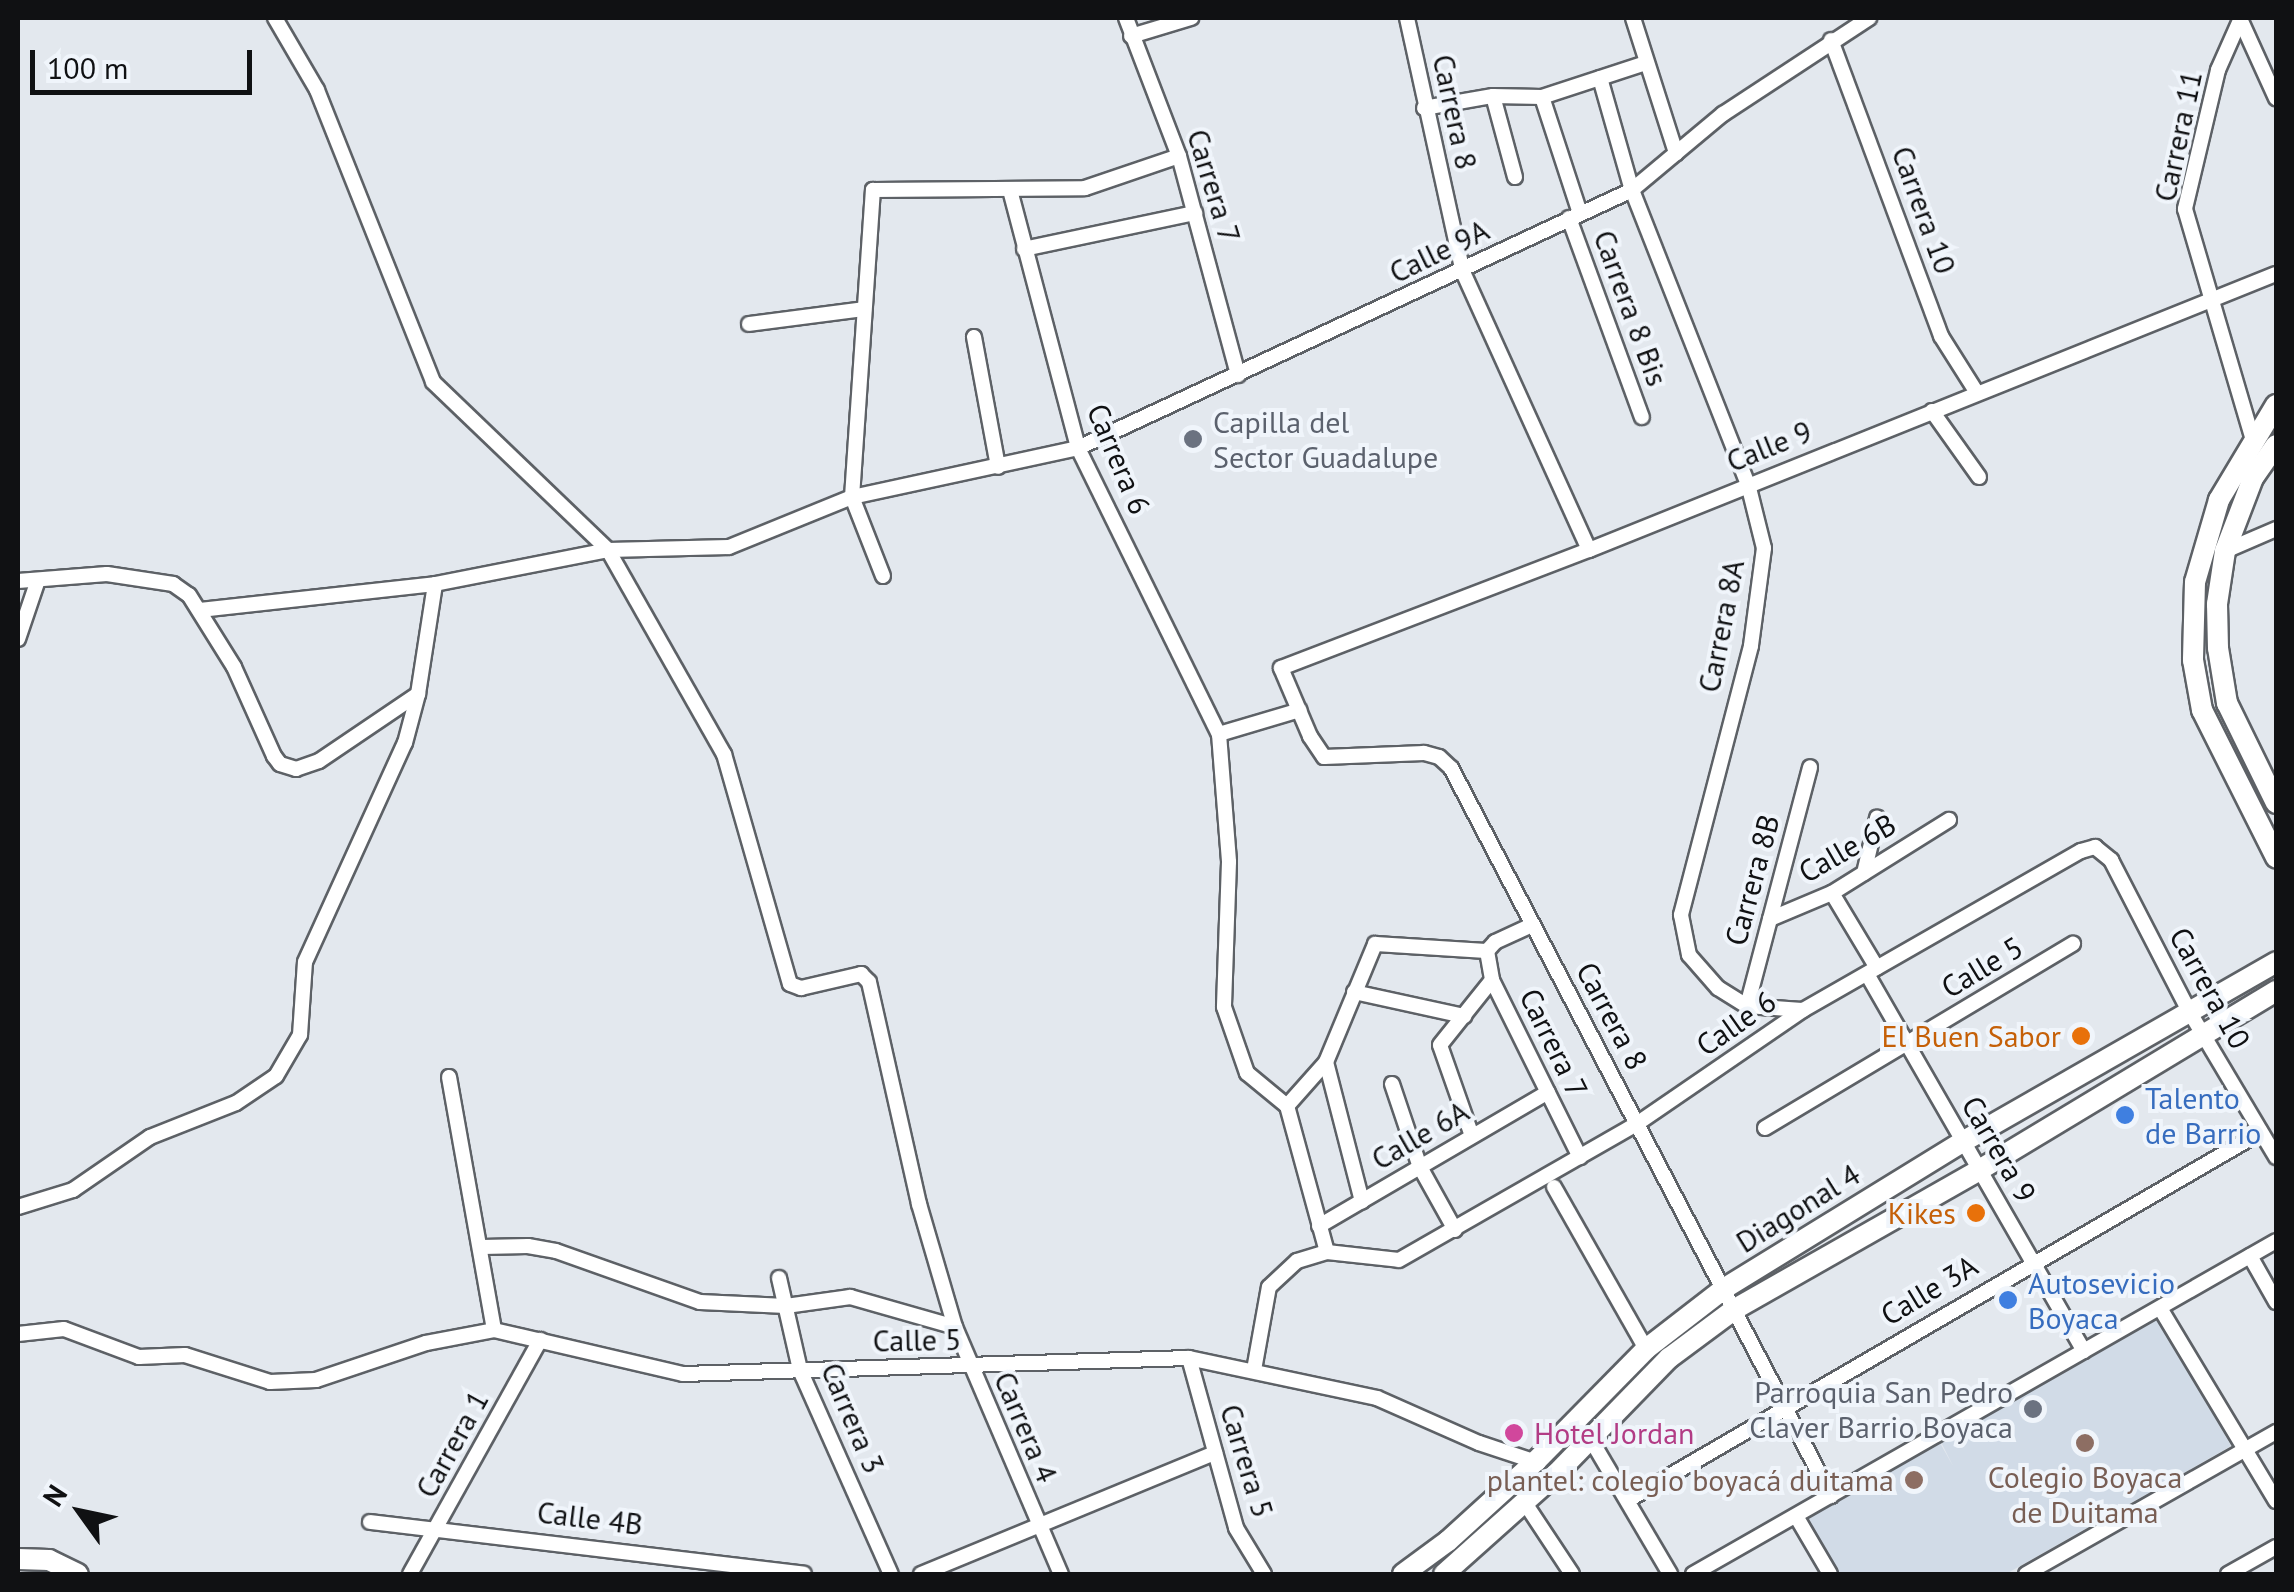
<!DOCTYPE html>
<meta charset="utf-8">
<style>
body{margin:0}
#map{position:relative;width:2294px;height:1592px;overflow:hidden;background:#e3e8ee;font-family:"PT Sans",sans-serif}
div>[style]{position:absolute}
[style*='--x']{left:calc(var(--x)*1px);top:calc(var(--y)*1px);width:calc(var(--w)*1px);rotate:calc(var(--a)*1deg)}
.built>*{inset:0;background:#d1dbe7}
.roads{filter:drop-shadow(2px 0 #5d6166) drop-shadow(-2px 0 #5d6166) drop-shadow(0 2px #5d6166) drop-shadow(0 -2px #5d6166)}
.street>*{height:14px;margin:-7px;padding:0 7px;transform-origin:7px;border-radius:7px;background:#fff}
.secondary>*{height:20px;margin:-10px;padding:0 10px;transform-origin:10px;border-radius:10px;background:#fff}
.dots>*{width:28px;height:28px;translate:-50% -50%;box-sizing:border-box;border:5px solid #f0f5fb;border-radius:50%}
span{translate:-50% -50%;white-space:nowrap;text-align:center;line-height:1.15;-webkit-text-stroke:8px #f0f5fb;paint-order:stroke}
.street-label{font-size:30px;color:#101113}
.worship-label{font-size:30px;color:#5b616d}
.left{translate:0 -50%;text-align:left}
.right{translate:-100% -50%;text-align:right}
.food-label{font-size:30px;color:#c56008}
.shop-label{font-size:30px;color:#366cbe}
.hotel-label{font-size:30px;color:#b23c85}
.education-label{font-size:30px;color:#785e54}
.frame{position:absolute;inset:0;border:20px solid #101113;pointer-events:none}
.north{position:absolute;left:30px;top:1462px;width:100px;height:100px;-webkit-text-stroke:8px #f0f5fb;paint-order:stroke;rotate:303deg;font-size:28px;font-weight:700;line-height:40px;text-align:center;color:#101113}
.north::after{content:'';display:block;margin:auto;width:35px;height:45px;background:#101113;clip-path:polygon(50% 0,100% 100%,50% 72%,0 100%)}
.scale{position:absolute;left:30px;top:50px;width:222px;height:45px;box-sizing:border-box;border:5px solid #101113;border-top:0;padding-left:12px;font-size:30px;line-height:35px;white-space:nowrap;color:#101113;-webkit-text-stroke:8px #f0f5fb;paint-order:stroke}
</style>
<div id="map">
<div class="built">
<div style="clip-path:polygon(2158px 1316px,2231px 1446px,2006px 1574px,1830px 1574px,1796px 1516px,1940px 1443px,1953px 1466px,1940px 1440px)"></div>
</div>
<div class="roads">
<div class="street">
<div style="--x:275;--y:18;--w:83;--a:59.7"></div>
<div style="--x:317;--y:90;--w:314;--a:68.3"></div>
<div style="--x:433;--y:382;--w:243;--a:43.8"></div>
<div style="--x:608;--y:550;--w:235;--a:60.4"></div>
<div style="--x:724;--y:754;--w:239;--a:74"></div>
<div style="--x:790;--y:984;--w:12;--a:20"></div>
<div style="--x:801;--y:988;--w:62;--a:-13.1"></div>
<div style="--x:861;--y:974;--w:11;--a:45"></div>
<div style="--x:869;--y:982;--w:228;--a:77.3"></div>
<div style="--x:919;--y:1204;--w:128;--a:73.7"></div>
<div style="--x:955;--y:1327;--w:269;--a:66.8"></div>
<div style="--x:1126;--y:18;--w:148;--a:69"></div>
<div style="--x:1179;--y:156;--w:227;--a:74.9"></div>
<div style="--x:1407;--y:18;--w:260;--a:77.6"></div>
<div style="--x:1463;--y:272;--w:305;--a:65.6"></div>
<div style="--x:1633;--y:18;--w:142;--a:72.3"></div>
<div style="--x:2241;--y:18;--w:57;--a:113.9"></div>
<div style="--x:2218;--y:70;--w:143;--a:103.4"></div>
<div style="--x:2185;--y:209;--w:241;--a:73.6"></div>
<div style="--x:2241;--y:21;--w:85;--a:65.6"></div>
<div style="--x:1131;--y:36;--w:63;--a:-16.7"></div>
<div style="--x:1831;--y:40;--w:316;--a:69.6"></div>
<div style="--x:1941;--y:336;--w:67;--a:57.7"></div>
<div style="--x:1600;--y:78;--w:116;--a:74.1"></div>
<div style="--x:1632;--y:190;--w:316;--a:68.5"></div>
<div style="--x:1748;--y:484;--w:66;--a:76"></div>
<div style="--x:1764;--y:548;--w:99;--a:97.6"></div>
<div style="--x:1751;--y:646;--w:278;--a:104.6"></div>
<div style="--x:1681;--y:915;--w:41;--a:78.7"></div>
<div style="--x:1689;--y:955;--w:44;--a:48.7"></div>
<div style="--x:1718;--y:988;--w:34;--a:32"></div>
<div style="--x:1747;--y:1006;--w:55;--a:4.2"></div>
<div style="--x:1493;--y:96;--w:84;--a:74.8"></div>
<div style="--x:1542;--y:97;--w:122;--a:71.9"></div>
<div style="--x:1424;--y:108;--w:70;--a:-9.9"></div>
<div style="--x:1493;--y:96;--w:49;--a:1.2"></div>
<div style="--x:1542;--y:97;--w:109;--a:-18.1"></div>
<div style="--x:1010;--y:190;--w:267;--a:75.2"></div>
<div style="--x:1078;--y:448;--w:319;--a:63.8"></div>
<div style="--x:1219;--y:734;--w:128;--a:85.5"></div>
<div style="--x:1229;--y:862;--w:145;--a:92"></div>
<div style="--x:1224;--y:1007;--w:70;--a:70.8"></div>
<div style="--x:1247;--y:1073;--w:52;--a:39.5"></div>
<div style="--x:1569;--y:218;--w:212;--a:69.9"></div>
<div style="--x:1024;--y:249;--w:175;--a:-11.9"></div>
<div style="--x:749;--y:324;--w:116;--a:-7.4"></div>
<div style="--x:974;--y:337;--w:132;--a:79.5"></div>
<div style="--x:1932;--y:411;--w:81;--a:54.5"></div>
<div style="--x:2225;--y:551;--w:56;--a:-23.3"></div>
<div style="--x:883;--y:576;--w:85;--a:-111.4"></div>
<div style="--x:852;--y:497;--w:308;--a:-86.1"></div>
<div style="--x:873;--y:190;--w:212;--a:-0.5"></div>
<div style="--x:1085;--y:188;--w:99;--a:-18.8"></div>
<div style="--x:18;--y:581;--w:89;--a:-4.5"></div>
<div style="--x:107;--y:574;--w:67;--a:8.6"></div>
<div style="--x:173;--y:584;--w:19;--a:35"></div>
<div style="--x:189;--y:595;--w:85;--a:58"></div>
<div style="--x:234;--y:667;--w:98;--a:65.8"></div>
<div style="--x:274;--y:756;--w:10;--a:53"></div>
<div style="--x:280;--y:764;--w:17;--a:17"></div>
<div style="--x:296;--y:769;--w:24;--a:-19"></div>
<div style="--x:319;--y:761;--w:120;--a:-34.1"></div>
<div style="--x:418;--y:694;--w:111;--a:-81.2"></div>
<div style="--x:435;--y:584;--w:176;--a:-11.1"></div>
<div style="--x:608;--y:550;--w:121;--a:-1.4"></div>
<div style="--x:729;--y:547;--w:133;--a:-22.1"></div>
<div style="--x:852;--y:497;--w:231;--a:-12.2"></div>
<div style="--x:1078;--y:448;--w:611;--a:-24.97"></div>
<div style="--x:1632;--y:190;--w:119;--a:-39.9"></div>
<div style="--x:1723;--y:114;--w:175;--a:-33.3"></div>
<div style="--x:200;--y:610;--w:236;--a:-6.3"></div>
<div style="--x:18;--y:639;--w:62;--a:-71.3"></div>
<div style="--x:1219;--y:734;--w:84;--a:-16.5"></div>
<div style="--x:1864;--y:873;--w:57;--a:-76.7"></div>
<div style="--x:1832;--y:893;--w:87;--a:59"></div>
<div style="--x:1770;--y:919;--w:67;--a:-22.8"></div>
<div style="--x:1832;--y:893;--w:138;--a:-32"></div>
<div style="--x:1487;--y:951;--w:29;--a:80"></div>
<div style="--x:1492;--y:980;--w:198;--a:63.6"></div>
<div style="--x:1487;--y:951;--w:12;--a:-48"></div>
<div style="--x:1495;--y:942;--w:41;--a:-24.7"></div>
<div style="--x:1867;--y:974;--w:435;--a:60.1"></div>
<div style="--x:1354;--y:992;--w:113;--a:12.3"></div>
<div style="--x:1747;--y:1006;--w:247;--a:-75.2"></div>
<div style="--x:1326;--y:1062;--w:144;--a:75.5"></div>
<div style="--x:449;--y:1077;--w:257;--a:79.9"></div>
<div style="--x:1392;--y:1084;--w:88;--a:71.4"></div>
<div style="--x:1420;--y:1167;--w:72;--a:60.9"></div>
<div style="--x:1765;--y:1128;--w:359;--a:-30.9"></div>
<div style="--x:1472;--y:1136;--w:96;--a:-109.4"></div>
<div style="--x:1440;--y:1045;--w:83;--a:-51.3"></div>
<div style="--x:1554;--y:1187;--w:186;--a:60.4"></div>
<div style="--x:18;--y:1207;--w:58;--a:-17.2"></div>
<div style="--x:73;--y:1190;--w:93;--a:-34.5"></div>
<div style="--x:150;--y:1137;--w:92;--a:-21.6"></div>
<div style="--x:236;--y:1103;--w:48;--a:-34"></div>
<div style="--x:276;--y:1076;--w:48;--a:-59.7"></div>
<div style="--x:300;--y:1035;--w:73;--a:-86.1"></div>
<div style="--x:305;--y:962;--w:241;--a:-65.5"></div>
<div style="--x:405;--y:743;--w:51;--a:-75.1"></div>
<div style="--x:1319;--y:1226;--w:265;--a:-30.3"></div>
<div style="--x:482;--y:1247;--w:46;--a:-1.2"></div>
<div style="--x:528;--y:1246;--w:28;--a:10"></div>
<div style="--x:556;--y:1251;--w:153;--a:19.5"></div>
<div style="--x:700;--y:1302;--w:86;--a:2.7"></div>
<div style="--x:786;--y:1306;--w:65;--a:-8"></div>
<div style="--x:850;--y:1297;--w:109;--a:15.9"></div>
<div style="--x:1327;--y:1252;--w:151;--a:-105.3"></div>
<div style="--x:1287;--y:1106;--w:59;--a:-48.4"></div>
<div style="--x:1326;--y:1062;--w:128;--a:-67.4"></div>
<div style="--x:1375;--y:944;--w:112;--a:3.6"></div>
<div style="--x:2250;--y:1256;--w:53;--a:60.5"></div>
<div style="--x:779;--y:1278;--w:94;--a:77.1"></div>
<div style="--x:800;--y:1370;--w:223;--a:66"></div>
<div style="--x:2160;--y:1308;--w:225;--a:59"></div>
<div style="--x:18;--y:1334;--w:46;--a:-6.2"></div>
<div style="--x:64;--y:1329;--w:80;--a:20.5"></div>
<div style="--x:139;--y:1357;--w:46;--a:-2.5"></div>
<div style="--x:185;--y:1355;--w:89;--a:17.6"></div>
<div style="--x:270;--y:1382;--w:46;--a:-2.5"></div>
<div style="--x:316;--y:1380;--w:116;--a:-18.6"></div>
<div style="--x:426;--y:1343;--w:69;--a:-10.8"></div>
<div style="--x:494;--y:1330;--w:194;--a:13.1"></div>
<div style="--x:683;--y:1374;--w:506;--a:-1.81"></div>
<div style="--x:1189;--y:1358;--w:192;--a:12"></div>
<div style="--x:1377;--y:1398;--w:111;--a:23.8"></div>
<div style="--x:1479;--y:1443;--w:63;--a:18.4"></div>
<div style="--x:1189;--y:1358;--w:176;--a:74.5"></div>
<div style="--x:1236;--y:1528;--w:54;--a:58.7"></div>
<div style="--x:1254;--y:1370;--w:84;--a:-79.8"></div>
<div style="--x:1269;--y:1287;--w:38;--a:-43"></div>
<div style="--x:1297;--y:1261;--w:31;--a:-17"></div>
<div style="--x:1327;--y:1252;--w:72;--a:6.3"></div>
<div style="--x:1399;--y:1260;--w:275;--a:-29.8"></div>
<div style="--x:1638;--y:1123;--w:200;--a:-34.4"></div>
<div style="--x:1803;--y:1010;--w:320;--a:-29.8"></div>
<div style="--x:2081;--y:851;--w:15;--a:-16"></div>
<div style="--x:2095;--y:847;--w:21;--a:39"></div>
<div style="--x:2111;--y:860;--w:170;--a:62.7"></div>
<div style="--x:2189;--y:1011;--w:170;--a:59.2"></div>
<div style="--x:1573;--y:1425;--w:21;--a:37"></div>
<div style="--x:1590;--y:1438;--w:158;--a:59.5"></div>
<div style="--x:1831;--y:1496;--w:821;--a:-117.56"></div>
<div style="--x:1451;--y:768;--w:16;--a:-137"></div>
<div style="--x:1439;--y:757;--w:16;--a:-165"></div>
<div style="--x:1424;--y:753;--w:100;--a:177.7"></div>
<div style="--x:1324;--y:757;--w:25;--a:-124"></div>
<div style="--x:1310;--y:736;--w:74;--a:-113.1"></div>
<div style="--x:1281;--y:668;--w:330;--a:-21"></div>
<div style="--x:1589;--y:550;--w:740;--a:-21.89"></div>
<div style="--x:1628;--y:1500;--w:732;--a:-30.17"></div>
<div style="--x:1525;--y:1503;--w:85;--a:56.5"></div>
<div style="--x:1796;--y:1516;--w:67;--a:59.6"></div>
<div style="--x:370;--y:1522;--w:437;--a:6.8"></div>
<div style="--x:410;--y:1574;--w:268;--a:-60.9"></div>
<div style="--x:921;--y:1574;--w:318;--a:-22.4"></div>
<div style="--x:1693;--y:1574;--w:671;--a:-29.73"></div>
<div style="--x:2026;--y:1574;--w:288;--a:-29.6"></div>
<div style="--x:2228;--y:1574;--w:55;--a:-29.4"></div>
</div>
<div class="secondary">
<div style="--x:2276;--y:405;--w:111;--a:121"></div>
<div style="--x:2219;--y:500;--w:85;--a:106.3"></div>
<div style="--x:2195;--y:582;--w:78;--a:91.5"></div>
<div style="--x:2193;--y:660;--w:51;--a:79.8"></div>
<div style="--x:2202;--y:710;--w:165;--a:63.3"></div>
<div style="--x:2276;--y:445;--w:40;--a:124.9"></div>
<div style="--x:2253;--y:478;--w:78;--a:111"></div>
<div style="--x:2225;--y:551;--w:54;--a:98.6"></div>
<div style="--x:2217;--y:604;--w:44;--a:88.7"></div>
<div style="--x:2218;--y:648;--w:56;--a:80.7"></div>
<div style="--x:2227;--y:703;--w:111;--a:63.9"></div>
<div style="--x:18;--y:1559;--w:31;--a:2"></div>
<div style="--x:49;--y:1560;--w:32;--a:26"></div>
<div style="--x:1403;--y:1574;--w:56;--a:-36.3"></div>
<div style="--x:1448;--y:1541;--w:119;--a:-42.3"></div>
<div style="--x:1536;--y:1461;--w:157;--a:-45.5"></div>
<div style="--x:1646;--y:1349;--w:100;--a:-37.7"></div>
<div style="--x:1725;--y:1288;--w:281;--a:-31.6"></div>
<div style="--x:1964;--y:1141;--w:360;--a:-29.8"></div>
<div style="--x:1444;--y:1574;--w:150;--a:-41.8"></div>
<div style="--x:1556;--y:1474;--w:162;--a:-45.8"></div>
<div style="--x:1669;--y:1358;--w:82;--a:-36.6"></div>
<div style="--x:1735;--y:1309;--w:283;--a:-29.6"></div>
<div style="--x:1981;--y:1169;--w:345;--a:-31.1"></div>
</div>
</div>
<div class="dots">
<div style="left:1193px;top:439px;background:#6b7280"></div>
<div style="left:2081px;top:1036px;background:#e8710a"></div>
<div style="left:2125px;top:1115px;background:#3f7fe0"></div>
<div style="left:1976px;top:1213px;background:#e8710a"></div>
<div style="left:2008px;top:1300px;background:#3f7fe0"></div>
<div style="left:2033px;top:1409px;background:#6b7280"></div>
<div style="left:1514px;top:1433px;background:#d1479c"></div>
<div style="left:2085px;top:1443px;background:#8d6e63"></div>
<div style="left:1914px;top:1480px;background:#8d6e63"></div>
</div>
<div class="street-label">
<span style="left:1455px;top:112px;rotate:78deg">Carrera 8</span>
<span style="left:2178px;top:136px;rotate:-78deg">Carrera 11</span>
<span style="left:1214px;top:186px;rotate:73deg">Carrera 7</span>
<span style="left:1924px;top:210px;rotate:70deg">Carrera 10</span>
<span style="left:1439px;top:251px;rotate:-26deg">Calle 9A</span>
<span style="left:1631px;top:308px;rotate:70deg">Carrera 8 Bis</span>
<span style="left:1769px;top:446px;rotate:-22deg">Calle 9</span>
<span style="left:1119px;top:459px;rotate:67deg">Carrera 6</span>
<span style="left:1721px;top:626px;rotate:-79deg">Carrera 8A</span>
<span style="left:1847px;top:848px;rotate:-30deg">Calle 6B</span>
<span style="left:1752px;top:880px;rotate:-75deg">Carrera 8B</span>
<span style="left:1982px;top:967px;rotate:-31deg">Calle 5</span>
<span style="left:2210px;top:988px;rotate:61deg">Carrera 10</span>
<span style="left:1612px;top:1016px;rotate:62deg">Carrera 8</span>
<span style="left:1736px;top:1023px;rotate:-35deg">Calle 6</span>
<span style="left:1554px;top:1043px;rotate:64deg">Carrera 7</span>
<span style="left:1420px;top:1135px;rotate:-30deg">Calle 6A</span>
<span style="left:1999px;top:1149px;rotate:60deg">Carrera 9</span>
<span style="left:1798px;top:1208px;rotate:-32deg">Diagonal 4</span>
<span style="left:1929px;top:1290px;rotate:-31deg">Calle 3A</span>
<span style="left:917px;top:1340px;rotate:-1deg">Calle 5</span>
<span style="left:853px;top:1418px;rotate:67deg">Carrera 3</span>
<span style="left:1026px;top:1427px;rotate:67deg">Carrera 4</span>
<span style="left:452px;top:1444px;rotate:-61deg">Carrera 1</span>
<span style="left:1247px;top:1461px;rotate:73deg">Carrera 5</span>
<span style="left:590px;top:1518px;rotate:7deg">Calle 4B</span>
</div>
<div class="worship-label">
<span class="left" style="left:1213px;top:439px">Capilla del<br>Sector Guadalupe</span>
<span class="right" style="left:2013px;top:1409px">Parroquia San Pedro<br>Claver Barrio Boyaca</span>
</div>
<div class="food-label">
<span class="right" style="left:2061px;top:1036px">El Buen Sabor</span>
<span class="right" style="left:1956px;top:1213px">Kikes</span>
</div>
<div class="shop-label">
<span class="left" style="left:2145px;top:1115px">Talento<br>de Barrio</span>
<span class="left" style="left:2028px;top:1300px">Autosevicio<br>Boyaca</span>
</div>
<div class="hotel-label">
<span class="left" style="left:1534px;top:1433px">Hotel Jordan</span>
</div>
<div class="education-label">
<span style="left:2085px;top:1494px">Colegio Boyaca<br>de Duitama</span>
<span class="right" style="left:1894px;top:1480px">plantel: colegio boyacá duitama</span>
</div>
<div class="frame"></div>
<div class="north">N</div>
<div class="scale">100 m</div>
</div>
